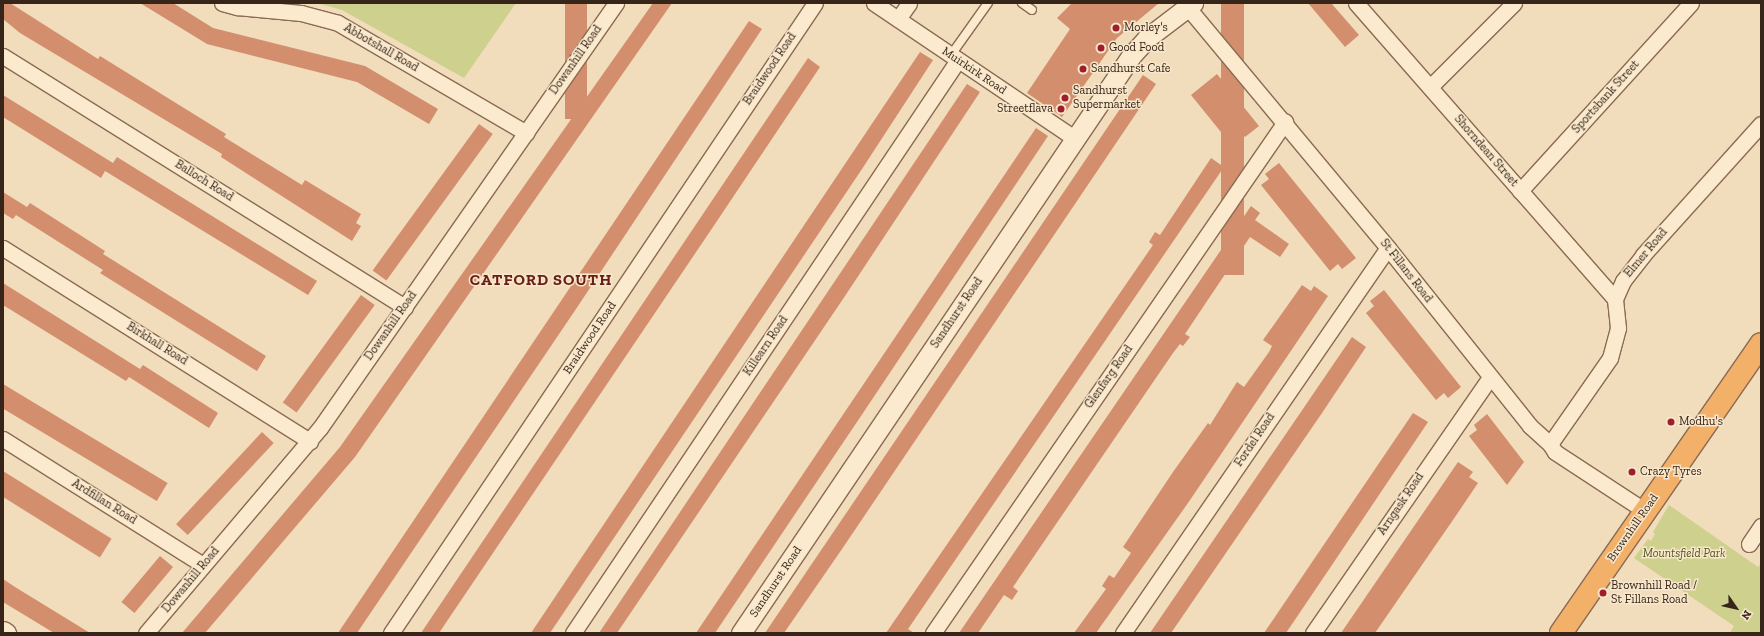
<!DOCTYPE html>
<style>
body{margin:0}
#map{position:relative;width:1764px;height:636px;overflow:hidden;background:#f1dcbb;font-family:"Zilla Slab",serif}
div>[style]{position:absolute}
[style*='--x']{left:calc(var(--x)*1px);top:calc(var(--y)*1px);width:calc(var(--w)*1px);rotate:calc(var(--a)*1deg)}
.green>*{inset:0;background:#ced08e}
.building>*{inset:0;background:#d38e6d;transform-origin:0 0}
.roads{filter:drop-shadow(1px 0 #8a6b54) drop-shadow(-1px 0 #8a6b54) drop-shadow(0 1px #8a6b54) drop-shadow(0 -1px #8a6b54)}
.service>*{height:8px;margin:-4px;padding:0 4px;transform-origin:4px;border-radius:4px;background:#fceace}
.minor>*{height:15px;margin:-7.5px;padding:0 7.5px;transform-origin:7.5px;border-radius:7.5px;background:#fceace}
.tertiary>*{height:19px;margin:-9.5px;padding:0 9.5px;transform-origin:9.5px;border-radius:9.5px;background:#fceace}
.trunk>*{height:22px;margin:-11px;padding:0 11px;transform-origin:11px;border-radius:11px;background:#f2b068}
.dots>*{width:11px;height:11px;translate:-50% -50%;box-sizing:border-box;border:2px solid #f8e7cb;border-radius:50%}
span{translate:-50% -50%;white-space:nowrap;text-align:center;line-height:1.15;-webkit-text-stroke:3px #f8e7cb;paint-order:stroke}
.poi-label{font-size:12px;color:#37251a}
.left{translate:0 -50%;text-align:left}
.right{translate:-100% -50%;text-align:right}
.street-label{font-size:12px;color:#37251a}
.park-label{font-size:12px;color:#4d561f;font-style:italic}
.district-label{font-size:16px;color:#681f16;font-weight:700;letter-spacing:1px}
.frame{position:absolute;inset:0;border:4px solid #37251a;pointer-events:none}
.north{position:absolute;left:1716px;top:588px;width:40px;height:40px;-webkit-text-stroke:3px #f8e7cb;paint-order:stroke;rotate:124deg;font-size:11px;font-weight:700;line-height:16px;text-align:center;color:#37251a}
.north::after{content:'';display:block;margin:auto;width:14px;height:18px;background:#37251a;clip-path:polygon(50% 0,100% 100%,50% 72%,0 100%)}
</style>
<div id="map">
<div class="green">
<div style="clip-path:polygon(317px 3px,516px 3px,464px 78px,342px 10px)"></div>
<div style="clip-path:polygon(1669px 505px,1758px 567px,1761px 564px,1761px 633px,1730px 633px,1734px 626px,1634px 558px,1648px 539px,1651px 541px,1655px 534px,1653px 532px)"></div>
</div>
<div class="building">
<div style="clip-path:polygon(3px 3px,10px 3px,98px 59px,100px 56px,226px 134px,224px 137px,302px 185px,305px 180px,361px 214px,356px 223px,361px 226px,352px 241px,221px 157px,222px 154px,20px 33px,3px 19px)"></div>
<div style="clip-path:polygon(140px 3px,173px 3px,213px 28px,365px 66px,438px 109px,429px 124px,357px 82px,207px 44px)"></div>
<div style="left:565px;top:3px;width:22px;height:116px"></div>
<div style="clip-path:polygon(653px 3px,672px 3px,355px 457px,205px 633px,182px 633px,340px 447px)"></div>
<div style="clip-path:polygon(1072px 3px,1159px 3px,1117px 38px,1062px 117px,1027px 93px,1070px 29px,1057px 18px)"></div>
<div style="left:1221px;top:3px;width:23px;height:272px"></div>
<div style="clip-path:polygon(1308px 3px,1331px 3px,1359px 35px,1345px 47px)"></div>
<div style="clip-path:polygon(749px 21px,762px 29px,576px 309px,357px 633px,338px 633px)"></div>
<div style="clip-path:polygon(920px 52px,933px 60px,862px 169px,550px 633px,531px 633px)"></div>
<div style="clip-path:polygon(808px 58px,820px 67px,717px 221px,439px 633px,421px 633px)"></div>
<div style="clip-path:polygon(1217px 74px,1259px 126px,1245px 137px,1241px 132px,1229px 142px,1191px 95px)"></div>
<div style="clip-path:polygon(1143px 75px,1156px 84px,842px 549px,784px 633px,765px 633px)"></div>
<div style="clip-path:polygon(967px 84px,980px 92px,845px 296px,617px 633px,599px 633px)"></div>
<div style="clip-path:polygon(3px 95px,113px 163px,117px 157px,317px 281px,308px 295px,105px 171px,101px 178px,3px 117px)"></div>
<div style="left:479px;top:124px;width:17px;height:181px;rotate:36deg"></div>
<div style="clip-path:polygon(1036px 128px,1048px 136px,863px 413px,715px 633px,696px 633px)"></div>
<div style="clip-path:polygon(1211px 158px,1224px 167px,908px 629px,914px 633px,886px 633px,1153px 245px,1149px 242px,1155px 232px,1160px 235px)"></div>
<div style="clip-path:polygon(1279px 163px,1356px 258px,1342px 269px,1338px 264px,1330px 271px,1261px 185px,1269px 179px,1265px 174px)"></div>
<div style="clip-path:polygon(3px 192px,27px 207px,30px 203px,105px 251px,103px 254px,266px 356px,257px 371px,100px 273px,103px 270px,16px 215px,13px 219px,3px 213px)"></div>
<div style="clip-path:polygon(1251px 206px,1260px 213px,1255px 220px,1289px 244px,1280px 257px,1250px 237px,1185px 334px,1190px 337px,1183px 346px,1180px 344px,1173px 353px,1013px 587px,1018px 591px,1012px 600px,1004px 595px,978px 633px,959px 633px)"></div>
<div style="clip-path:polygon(3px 283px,140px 369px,143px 365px,218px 413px,209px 428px,129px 377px,126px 381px,3px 305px)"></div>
<div style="clip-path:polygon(1302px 285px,1311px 291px,1314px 286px,1328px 296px,1188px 503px,1096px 633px,1074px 633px,1106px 589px,1102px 586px,1109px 575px,1114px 578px,1131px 553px,1123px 547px,1173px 472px,1208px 423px,1210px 425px,1237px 382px,1244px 387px,1269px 352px,1272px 346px,1263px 340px)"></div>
<div style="clip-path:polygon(1384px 290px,1461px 387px,1448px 398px,1444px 393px,1436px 400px,1366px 313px,1374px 306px,1370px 301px)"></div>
<div style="left:361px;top:295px;width:17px;height:133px;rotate:36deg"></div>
<div style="clip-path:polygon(1352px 337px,1366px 347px,1322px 413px,1171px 633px,1150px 633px)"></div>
<div style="left:3px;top:384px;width:192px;height:21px;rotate:31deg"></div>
<div style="clip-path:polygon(1413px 413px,1428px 422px,1336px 559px,1286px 633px,1264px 633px)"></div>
<div style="clip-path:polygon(1487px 414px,1524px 462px,1507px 485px,1469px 436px,1477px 430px,1474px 425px)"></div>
<div style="left:262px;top:432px;width:16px;height:126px;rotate:43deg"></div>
<div style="clip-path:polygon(1458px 462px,1473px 472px,1469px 477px,1478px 483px,1455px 517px,1375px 633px,1341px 633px)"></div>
<div style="left:3px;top:471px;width:128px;height:22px;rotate:32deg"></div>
<div style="left:160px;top:556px;width:17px;height:60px;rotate:40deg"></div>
<div style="clip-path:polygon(3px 579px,15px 587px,90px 633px,54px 633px,3px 602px)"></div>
</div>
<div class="roads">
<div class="service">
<div style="--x:1022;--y:3;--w:12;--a:35"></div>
<div style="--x:951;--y:55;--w:64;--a:-54.6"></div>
</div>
<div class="minor">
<div style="--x:222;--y:3;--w:16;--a:15"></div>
<div style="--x:237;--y:7;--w:64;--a:5.4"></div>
<div style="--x:301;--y:13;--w:38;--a:15"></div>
<div style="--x:338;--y:23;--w:218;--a:30.3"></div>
<div style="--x:874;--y:3;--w:241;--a:34"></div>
<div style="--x:1184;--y:3;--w:319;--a:50.2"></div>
<div style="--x:1388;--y:248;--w:228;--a:51.4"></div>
<div style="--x:1530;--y:426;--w:27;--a:42"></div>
<div style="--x:1550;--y:444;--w:9;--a:58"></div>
<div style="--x:1555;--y:452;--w:108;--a:33.2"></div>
<div style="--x:1356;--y:3;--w:393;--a:48.8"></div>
<div style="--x:898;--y:19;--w:19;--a:-55"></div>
<div style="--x:3;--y:56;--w:474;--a:32"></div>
<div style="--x:1430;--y:87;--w:119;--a:-45"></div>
<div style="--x:1520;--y:191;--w:254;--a:-47.7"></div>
<div style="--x:3;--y:248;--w:363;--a:32.2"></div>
<div style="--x:3;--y:439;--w:236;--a:32.2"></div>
<div style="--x:1550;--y:444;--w:105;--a:-55.1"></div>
<div style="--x:1610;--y:358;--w:31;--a:-75"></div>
<div style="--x:1618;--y:328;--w:29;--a:-96"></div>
<div style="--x:1615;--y:299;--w:20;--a:-66"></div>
<div style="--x:1623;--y:281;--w:33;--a:-52"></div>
<div style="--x:1643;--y:255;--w:176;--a:-48"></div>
<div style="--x:1749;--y:544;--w:22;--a:-56"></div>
<div style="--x:146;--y:633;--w:269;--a:-49.7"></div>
<div style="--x:320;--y:428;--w:518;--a:-55.14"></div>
<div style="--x:391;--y:633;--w:759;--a:-56.06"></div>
<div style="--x:573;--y:633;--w:690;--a:-56.1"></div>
<div style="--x:933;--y:633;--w:621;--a:-55.44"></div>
<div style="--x:1123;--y:633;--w:467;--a:-55.5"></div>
<div style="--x:1313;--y:633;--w:311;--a:-55.3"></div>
</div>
<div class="tertiary">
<div style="--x:3;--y:631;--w:4;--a:34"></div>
<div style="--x:741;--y:633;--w:696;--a:-55.94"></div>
<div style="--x:1131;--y:56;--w:24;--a:-48"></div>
<div style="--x:1147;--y:38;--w:58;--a:-37.3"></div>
</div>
<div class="trunk">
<div style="--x:1561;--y:633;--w:351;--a:-55.3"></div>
</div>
</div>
<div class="dots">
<div style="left:1116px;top:28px;background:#9e1f2b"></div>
<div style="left:1101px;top:48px;background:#9e1f2b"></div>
<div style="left:1083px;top:69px;background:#9e1f2b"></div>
<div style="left:1065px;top:98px;background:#9e1f2b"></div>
<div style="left:1061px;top:109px;background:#9e1f2b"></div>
<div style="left:1671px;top:422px;background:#9e1f2b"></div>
<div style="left:1632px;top:472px;background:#9e1f2b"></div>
<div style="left:1603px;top:593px;background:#9e1f2b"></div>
</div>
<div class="poi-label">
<span class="left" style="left:1124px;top:28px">Morley's</span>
<span class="left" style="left:1109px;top:48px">Good Food</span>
<span class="left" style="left:1091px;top:69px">Sandhurst Cafe</span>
<span class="left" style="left:1073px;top:98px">Sandhurst<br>Supermarket</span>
<span class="right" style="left:1053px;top:109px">Streetflava</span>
<span class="left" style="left:1679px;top:422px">Modhu's</span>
<span class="left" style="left:1640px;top:472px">Crazy Tyres</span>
<span class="left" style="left:1611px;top:593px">Brownhill Road /<br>St Fillans Road</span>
</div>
<div class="street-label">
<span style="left:381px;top:48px;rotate:30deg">Abbotshall Road</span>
<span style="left:576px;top:60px;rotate:-55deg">Dowanhill Road</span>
<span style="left:770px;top:69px;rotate:-56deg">Braidwood Road</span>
<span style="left:974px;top:71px;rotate:34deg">Muirkirk Road</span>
<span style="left:1606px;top:97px;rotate:-48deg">Sportsbank Street</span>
<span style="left:1486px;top:151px;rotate:49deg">Shorndean Street</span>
<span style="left:204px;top:181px;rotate:32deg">Balloch Road</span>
<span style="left:1646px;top:253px;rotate:-50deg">Elmer Road</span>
<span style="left:1406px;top:271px;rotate:52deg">St Fillans Road</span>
<span style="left:957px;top:313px;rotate:-56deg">Sandhurst Road</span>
<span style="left:391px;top:326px;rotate:-55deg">Dowanhill Road</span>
<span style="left:590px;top:338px;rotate:-56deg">Braidwood Road</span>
<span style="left:157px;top:344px;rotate:32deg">Birkhall Road</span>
<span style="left:766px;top:346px;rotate:-56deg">Killearn Road</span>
<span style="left:1109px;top:377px;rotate:-55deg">Glenfarg Road</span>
<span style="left:1255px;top:440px;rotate:-56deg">Fordel Road</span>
<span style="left:104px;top:502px;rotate:32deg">Ardfillan Road</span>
<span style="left:1401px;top:504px;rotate:-56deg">Arngask Road</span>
<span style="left:1633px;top:528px;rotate:-55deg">Brownhill Road</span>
<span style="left:191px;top:580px;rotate:-50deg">Dowanhill Road</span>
<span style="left:776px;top:582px;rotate:-56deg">Sandhurst Road</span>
</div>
<div class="park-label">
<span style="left:1684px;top:554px">Mountsfield Park</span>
</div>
<div class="district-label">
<span style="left:541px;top:280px">CATFORD SOUTH</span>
</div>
<div class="frame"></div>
<div class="north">N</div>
</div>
